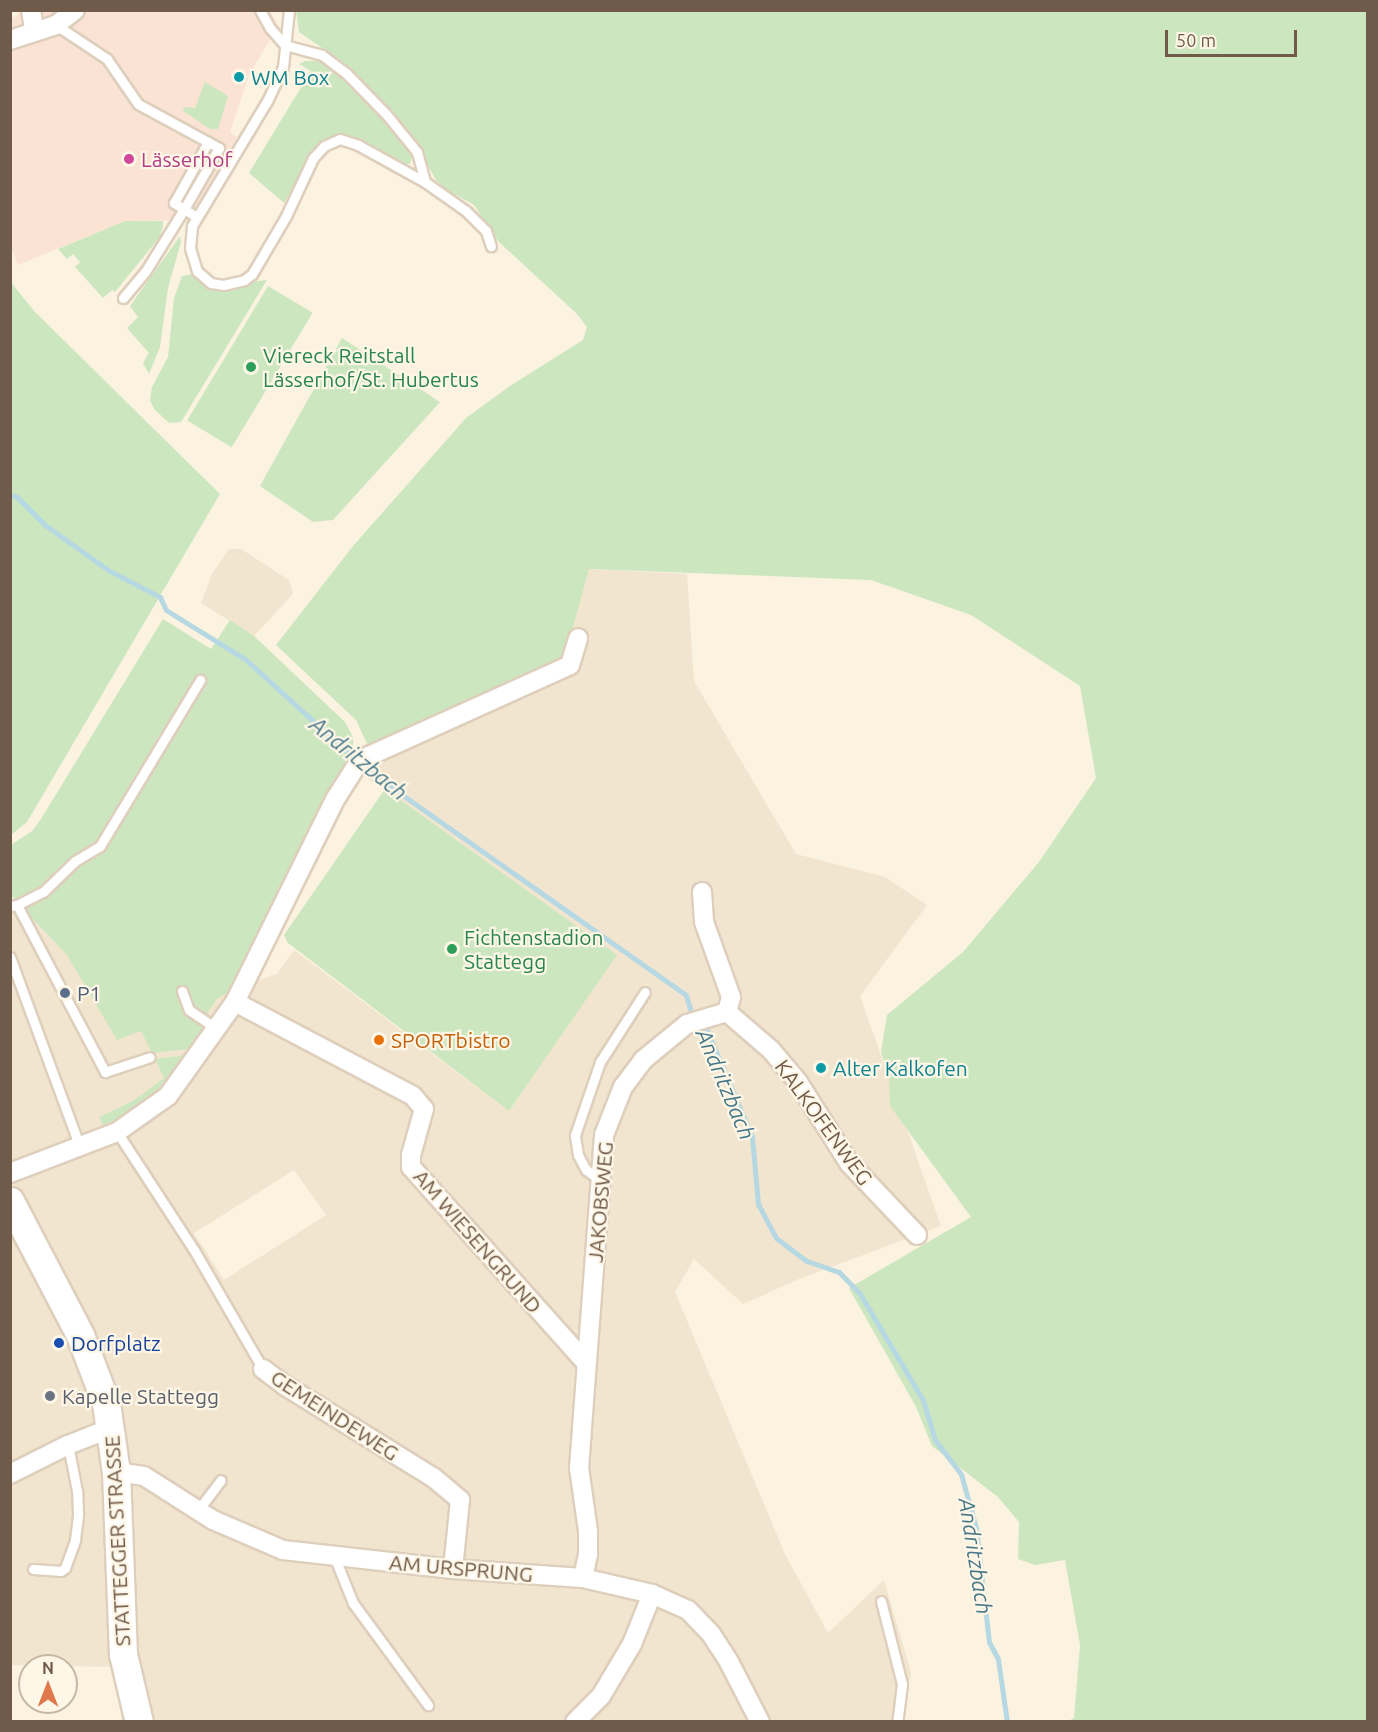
<!DOCTYPE html>
<meta charset="utf-8">
<style>
body{margin:0}
#map{position:relative;width:1378px;height:1732px;overflow:hidden;background:#fbf2e0;font-family:Ubuntu,sans-serif}
div>[style]{position:absolute}
[style*='--x']{left:calc(var(--x)*1px);top:calc(var(--y)*1px);width:calc(var(--w)*1px);rotate:calc(var(--a)*1deg)}
.residential>*{inset:0;background:#f2e5cf}
.commercial>*{inset:0;background:#fbe3d4}
.green>*{inset:0;background:#cce7c0;transform-origin:0 0}
.stream>*{height:5px;margin:-2.5px;padding:0 2.5px;transform-origin:2.5px;border-radius:2.5px;background:#b6d8e2}
.roads{filter:drop-shadow(2px 0 #decfbd) drop-shadow(-2px 0 #decfbd) drop-shadow(0 2px #decfbd) drop-shadow(0 -2px #decfbd)}
.service>*{height:9px;margin:-4.5px;padding:0 4.5px;transform-origin:4.5px;border-radius:4.5px;background:#fff}
.minor>*{height:18px;margin:-9px;padding:0 9px;transform-origin:9px;border-radius:9px;background:#fff}
.secondary>*{height:27px;margin:-13.5px;padding:0 13.5px;transform-origin:13.5px;border-radius:13.5px;background:#fff}
.dots>*{width:16px;height:16px;translate:-50% -50%;box-sizing:border-box;border:3px solid #fef6e6;border-radius:50%}
span{translate:-50% -50%;white-space:nowrap;text-align:center;line-height:1.15;-webkit-text-stroke:4.5px #fef6e6;paint-order:stroke}
.culture-label{font-size:21px;color:#0d838f}
.left{translate:0 -50%;text-align:left}
.hotel-label{font-size:21px;color:#b23c85}
.leisure-label{font-size:21px;color:#27864d}
.service-label{font-size:21px;color:#4e5e75}
.food-label{font-size:21px;color:#c56008}
.street-label{font-size:21px;color:#705a49}
.transit-label{font-size:21px;color:#164399}
.worship-label{font-size:21px;color:#5b616d}
.water-label{font-size:22px;color:#477889;font-style:italic}
.frame{position:absolute;inset:0;border:12px solid #705a49;pointer-events:none}
.north{position:absolute;left:18px;top:1654px;width:60px;height:60px;box-sizing:border-box;background:#fef6e6;border:2px solid #c5b8a7;border-radius:50%;rotate:0deg;font-size:16px;font-weight:700;line-height:24px;text-align:center;color:#705a49}
.north::after{content:'';display:block;margin:auto;width:21px;height:27px;background:#df784a;clip-path:polygon(50% 0,100% 100%,50% 72%,0 100%)}
.scale{position:absolute;left:1165px;top:30px;width:132px;height:27px;box-sizing:border-box;border:3px solid #705a49;border-top:0;padding-left:8px;font-size:18px;line-height:21px;white-space:nowrap;color:#705a49;-webkit-text-stroke:4px #fef6e6;paint-order:stroke}
</style>
<div id="map">
<div class="residential">
<div style="clip-path:polygon(229px 549px,241px 549px,289px 580px,293px 594px,254px 636px,201px 603px,212px 574px)"></div>
<div style="clip-path:polygon(evenodd,588px 569px,687px 574px,694px 681px,796px 854px,885px 877px,927px 905px,860px 996px,941px 1226px,799px 1279px,743px 1304px,694px 1259px,675px 1292px,785px 1554px,828px 1633px,884px 1580px,911px 1672px,902px 1721px,129px 1721px,113px 1667px,11px 1665px,11px 909px,49px 895px,206px 998px,277px 974px,294px 950px,509px 1111px,616px 955px,357px 771px,565px 657px,588px 569px,294px 1170px,326px 1215px,224px 1280px,194px 1233px,294px 1170px)"></div>
</div>
<div class="commercial">
<div style="clip-path:polygon(20px 10px,270px 11px,278px 26px,249px 75px,230px 132px,237px 137px,190px 220px,125px 221px,18px 265px,10px 244px,10px 19px,18px 15px)"></div>
</div>
<div class="green">
<div style="clip-path:polygon(296px 11px,1367px 11px,1367px 1721px,1068px 1721px,1074px 1718px,1080px 1645px,1065px 1560px,1035px 1565px,1018px 1559px,1019px 1522px,998px 1497px,932px 1446px,916px 1407px,849px 1288px,971px 1217px,890px 1106px,889px 1078px,881px 1052px,887px 1015px,963px 952px,1039px 862px,1096px 778px,1080px 686px,971px 615px,871px 580px,589px 569px,565px 657px,369px 748px,356px 720px,276px 645px,353px 546px,466px 418px,510px 386px,583px 340px,587px 327px,577px 314px,499px 242px,474px 205px,447px 190px,436px 180px,410px 134px,389px 112px,335px 57px,299px 32px)"></div>
<div style="clip-path:polygon(305px 61px,322px 61px,368px 102px,413px 153px,410px 164px,401px 164px,350px 137px,338px 136px,326px 140px,316px 148px,284px 203px,249px 173px,311px 71px,299px 64px)"></div>
<div style="clip-path:polygon(205px 82px,228px 96px,218px 129px,210px 129px,183px 111px,184px 107px,195px 108px)"></div>
<div style="clip-path:polygon(125px 221px,163px 221px,163px 227px,159px 238px,115px 292px,112px 290px,103px 298px,75px 267px,80px 262px,73px 254px,67px 259px,58px 249px)"></div>
<div style="clip-path:polygon(180px 236px,181px 242px,168px 288px,160px 347px,149px 374px,143px 363px,149px 353px,127px 328px,138px 317px,130px 306px)"></div>
<div style="clip-path:polygon(194px 274px,214px 289px,236px 288px,250px 282px,267px 280px,181px 422px,169px 423px,154px 409px,150px 400px,152px 387px,168px 357px,174px 298px,182px 276px)"></div>
<div style="clip-path:polygon(10px 281px,34px 311px,220px 494px,27px 822px,11px 835px)"></div>
<div style="left:268px;top:286px;width:52px;height:157px;rotate:31deg"></div>
<div style="clip-path:polygon(342px 338px,440px 402px,333px 520px,313px 522px,260px 486px)"></div>
<div style="clip-path:polygon(163px 619px,211px 649px,230px 620px,254px 636px,345px 722px,353px 737px,353px 761px,237px 987px,217px 999px,199px 1025px,208px 1031px,196px 1048px,152px 1053px,141px 1031px,117px 1040px,67px 955px,13px 898px,11px 890px,11px 845px,32px 831px,41px 819px)"></div>
<div style="clip-path:polygon(385px 789px,617px 955px,509px 1111px,288px 943px,284px 935px)"></div>
<div style="clip-path:polygon(194px 1054px,150px 1103px,105px 1129px,99px 1117px,133px 1101px,164px 1078px,155px 1059px)"></div>
</div>
<div class="stream">
<div style="--x:10;--y:495;--w:7;--a:16"></div>
<div style="--x:17;--y:497;--w:40;--a:45"></div>
<div style="--x:45;--y:525;--w:77;--a:35.5"></div>
<div style="--x:108;--y:570;--w:59;--a:27.4"></div>
<div style="--x:160;--y:597;--w:14;--a:65"></div>
<div style="--x:166;--y:610;--w:93;--a:31.8"></div>
<div style="--x:245;--y:659;--w:165;--a:42.3"></div>
<div style="--x:367;--y:770;--w:390;--a:35.2"></div>
<div style="--x:686;--y:995;--w:19;--a:74"></div>
<div style="--x:691;--y:1013;--w:6;--a:45"></div>
<div style="--x:702;--y:1024;--w:6;--a:45"></div>
<div style="--x:706;--y:1028;--w:118;--a:67.1"></div>
<div style="--x:752;--y:1137;--w:67;--a:84.9"></div>
<div style="--x:758;--y:1204;--w:38;--a:62"></div>
<div style="--x:776;--y:1238;--w:39;--a:37"></div>
<div style="--x:807;--y:1261;--w:34;--a:19"></div>
<div style="--x:839;--y:1272;--w:30;--a:46"></div>
<div style="--x:860;--y:1294;--w:123;--a:59.3"></div>
<div style="--x:923;--y:1400;--w:42;--a:73.3"></div>
<div style="--x:935;--y:1440;--w:43;--a:52.6"></div>
<div style="--x:961;--y:1474;--w:56;--a:74.5"></div>
<div style="--x:976;--y:1528;--w:115;--a:83.5"></div>
<div style="--x:989;--y:1642;--w:19;--a:62"></div>
<div style="--x:998;--y:1659;--w:64;--a:81.9"></div>
</div>
<div class="roads">
<div class="service">
<div style="--x:260;--y:10;--w:21;--a:61"></div>
<div style="--x:270;--y:28;--w:23;--a:49"></div>
<div style="--x:285;--y:45;--w:38;--a:15"></div>
<div style="--x:322;--y:55;--w:30;--a:37"></div>
<div style="--x:346;--y:73;--w:57;--a:45.7"></div>
<div style="--x:386;--y:114;--w:49;--a:50.8"></div>
<div style="--x:417;--y:152;--w:31;--a:75"></div>
<div style="--x:289;--y:10;--w:57;--a:96"></div>
<div style="--x:283;--y:67;--w:38;--a:115"></div>
<div style="--x:267;--y:101;--w:146;--a:121"></div>
<div style="--x:192;--y:226;--w:22;--a:95"></div>
<div style="--x:190;--y:248;--w:24;--a:73"></div>
<div style="--x:197;--y:271;--w:18;--a:41"></div>
<div style="--x:211;--y:283;--w:12;--a:9"></div>
<div style="--x:223;--y:285;--w:22;--a:-13"></div>
<div style="--x:244;--y:280;--w:10;--a:-37"></div>
<div style="--x:252;--y:274;--w:67;--a:-59.6"></div>
<div style="--x:286;--y:216;--w:64;--a:-65"></div>
<div style="--x:313;--y:158;--w:16;--a:-47"></div>
<div style="--x:324;--y:146;--w:17;--a:-24"></div>
<div style="--x:340;--y:139;--w:19;--a:18"></div>
<div style="--x:358;--y:145;--w:77;--a:28.9"></div>
<div style="--x:425;--y:182;--w:50;--a:35.3"></div>
<div style="--x:466;--y:211;--w:28;--a:45"></div>
<div style="--x:486;--y:231;--w:16;--a:72"></div>
<div style="--x:56;--y:25;--w:61;--a:33.7"></div>
<div style="--x:107;--y:59;--w:55;--a:55.4"></div>
<div style="--x:138;--y:104;--w:92;--a:28.5"></div>
<div style="--x:219;--y:148;--w:70;--a:119.8"></div>
<div style="--x:184;--y:209;--w:15;--a:32"></div>
<div style="--x:123;--y:298;--w:34;--a:-50"></div>
<div style="--x:145;--y:272;--w:74;--a:-58.2"></div>
<div style="--x:184;--y:209;--w:12;--a:-149"></div>
<div style="--x:174;--y:203;--w:70;--a:-60.9"></div>
<div style="--x:17;--y:905;--w:29;--a:-27"></div>
<div style="--x:43;--y:892;--w:45;--a:-44.1"></div>
<div style="--x:75;--y:861;--w:29;--a:-31"></div>
<div style="--x:100;--y:846;--w:194;--a:-58.9"></div>
<div style="--x:10;--y:906;--w:7;--a:-8"></div>
<div style="--x:17;--y:905;--w:189;--a:62.2"></div>
<div style="--x:105;--y:1072;--w:47;--a:-18.4"></div>
<div style="--x:10;--y:957;--w:202;--a:69.8"></div>
<div style="--x:182;--y:991;--w:20;--a:70"></div>
<div style="--x:189;--y:1010;--w:34;--a:34"></div>
<div style="--x:117;--y:1132;--w:141;--a:56.9"></div>
<div style="--x:194;--y:1250;--w:138;--a:59.9"></div>
<div style="--x:600;--y:1180;--w:17;--a:-144"></div>
<div style="--x:586;--y:1170;--w:17;--a:-118"></div>
<div style="--x:578;--y:1155;--w:20;--a:-99"></div>
<div style="--x:575;--y:1135;--w:77;--a:-71.1"></div>
<div style="--x:600;--y:1062;--w:83;--a:-57.3"></div>
<div style="--x:199;--y:1509;--w:36;--a:-53"></div>
<div style="--x:334;--y:1556;--w:51;--a:68"></div>
<div style="--x:353;--y:1603;--w:127;--a:53.7"></div>
<div style="--x:33;--y:1569;--w:28;--a:4"></div>
<div style="--x:61;--y:1571;--w:5;--a:-37"></div>
<div style="--x:65;--y:1568;--w:30;--a:-70"></div>
<div style="--x:75;--y:1540;--w:26;--a:-83"></div>
<div style="--x:78;--y:1514;--w:23;--a:-92"></div>
<div style="--x:77;--y:1491;--w:47;--a:-101.1"></div>
<div style="--x:881;--y:1601;--w:86;--a:75.8"></div>
<div style="--x:902;--y:1684;--w:38;--a:97"></div>
</div>
<div class="minor">
<div style="--x:31;--y:10;--w:20;--a:81"></div>
<div style="--x:10;--y:40;--w:48;--a:-18.1"></div>
<div style="--x:56;--y:25;--w:24;--a:-38"></div>
<div style="--x:702;--y:892;--w:30;--a:86"></div>
<div style="--x:704;--y:922;--w:80;--a:70.2"></div>
<div style="--x:731;--y:997;--w:16;--a:105"></div>
<div style="--x:235;--y:1002;--w:201;--a:27.8"></div>
<div style="--x:413;--y:1096;--w:17;--a:50"></div>
<div style="--x:424;--y:1109;--w:48;--a:105.8"></div>
<div style="--x:411;--y:1155;--w:12;--a:90"></div>
<div style="--x:411;--y:1167;--w:263;--a:48.2"></div>
<div style="--x:727;--y:1012;--w:58;--a:40.8"></div>
<div style="--x:771;--y:1050;--w:42;--a:49.8"></div>
<div style="--x:798;--y:1082;--w:96;--a:57.8"></div>
<div style="--x:849;--y:1163;--w:99;--a:46.6"></div>
<div style="--x:10;--y:1173;--w:115;--a:-21"></div>
<div style="--x:117;--y:1132;--w:62;--a:-35.2"></div>
<div style="--x:168;--y:1096;--w:115;--a:-54.5"></div>
<div style="--x:235;--y:1002;--w:228;--a:-63.7"></div>
<div style="--x:336;--y:798;--w:45;--a:-57.7"></div>
<div style="--x:360;--y:760;--w:230;--a:-24.3"></div>
<div style="--x:570;--y:665;--w:28;--a:-73"></div>
<div style="--x:263;--y:1369;--w:26;--a:37"></div>
<div style="--x:284;--y:1385;--w:176;--a:31.8"></div>
<div style="--x:434;--y:1478;--w:34;--a:40"></div>
<div style="--x:460;--y:1500;--w:69;--a:95.8"></div>
<div style="--x:116;--y:1472;--w:28;--a:8"></div>
<div style="--x:144;--y:1476;--w:82;--a:32.5"></div>
<div style="--x:213;--y:1520;--w:76;--a:23.2"></div>
<div style="--x:283;--y:1550;--w:171;--a:6.4"></div>
<div style="--x:453;--y:1569;--w:130;--a:4"></div>
<div style="--x:583;--y:1578;--w:71;--a:13.1"></div>
<div style="--x:652;--y:1594;--w:39;--a:24"></div>
<div style="--x:688;--y:1610;--w:33;--a:46"></div>
<div style="--x:711;--y:1634;--w:33;--a:57"></div>
<div style="--x:729;--y:1662;--w:68;--a:62.7"></div>
<div style="--x:10;--y:1474;--w:65;--a:-26.6"></div>
<div style="--x:68;--y:1445;--w:46;--a:-21.6"></div>
<div style="--x:583;--y:1578;--w:25;--a:-78"></div>
<div style="--x:588;--y:1554;--w:23;--a:-90"></div>
<div style="--x:588;--y:1531;--w:64;--a:-98.1"></div>
<div style="--x:579;--y:1468;--w:334;--a:-85.7"></div>
<div style="--x:604;--y:1135;--w:52;--a:-68.4"></div>
<div style="--x:623;--y:1087;--w:34;--a:-53"></div>
<div style="--x:643;--y:1060;--w:57;--a:-39.3"></div>
<div style="--x:687;--y:1024;--w:42;--a:-16.7"></div>
<div style="--x:575;--y:1722;--w:37;--a:-45"></div>
<div style="--x:601;--y:1696;--w:61;--a:-59.2"></div>
<div style="--x:632;--y:1644;--w:54;--a:-68.2"></div>
</div>
<div class="secondary">
<div style="--x:10;--y:1201;--w:151;--a:62.4"></div>
<div style="--x:80;--y:1335;--w:73;--a:69.1"></div>
<div style="--x:106;--y:1403;--w:70;--a:81.8"></div>
<div style="--x:116;--y:1472;--w:182;--a:87.8"></div>
<div style="--x:123;--y:1654;--w:70;--a:76.8"></div>
</div>
</div>
<div class="dots">
<div style="left:239px;top:77px;background:#0f9aa8"></div>
<div style="left:129px;top:159px;background:#d1479c"></div>
<div style="left:251px;top:367px;background:#2e9e5b"></div>
<div style="left:452px;top:949px;background:#2e9e5b"></div>
<div style="left:65px;top:993px;background:#5c6f8a"></div>
<div style="left:379px;top:1040px;background:#e8710a"></div>
<div style="left:821px;top:1068px;background:#0f9aa8"></div>
<div style="left:59px;top:1343px;background:#1a4fb4"></div>
<div style="left:50px;top:1396px;background:#6b7280"></div>
</div>
<div class="culture-label">
<span class="left" style="left:251px;top:77px">WM Box</span>
<span class="left" style="left:833px;top:1068px">Alter Kalkofen</span>
</div>
<div class="hotel-label">
<span class="left" style="left:141px;top:159px">Lässerhof</span>
</div>
<div class="leisure-label">
<span class="left" style="left:263px;top:367px">Viereck Reitstall<br>Lässerhof/St. Hubertus</span>
<span class="left" style="left:464px;top:949px">Fichtenstadion<br>Stattegg</span>
</div>
<div class="service-label">
<span class="left" style="left:77px;top:993px">P1</span>
</div>
<div class="food-label">
<span class="left" style="left:391px;top:1040px">SPORTbistro</span>
</div>
<div class="street-label">
<span style="left:824px;top:1122px;rotate:54deg">KALKOFENWEG</span>
<span style="left:600px;top:1202px;rotate:-85deg">JAKOBSWEG</span>
<span style="left:478px;top:1241px;rotate:49deg">AM WIESENGRUND</span>
<span style="left:335px;top:1415px;rotate:33deg">GEMEINDEWEG</span>
<span style="left:117px;top:1541px;rotate:-93deg">STATTEGGER STRASSE</span>
<span style="left:461px;top:1568px;rotate:5deg">AM URSPRUNG</span>
</div>
<div class="transit-label">
<span class="left" style="left:71px;top:1343px">Dorfplatz</span>
</div>
<div class="worship-label">
<span class="left" style="left:62px;top:1396px">Kapelle Stattegg</span>
</div>
<div class="water-label">
<span style="left:359px;top:758px;rotate:39deg">Andritzbach</span>
<span style="left:726px;top:1084px;rotate:67deg">Andritzbach</span>
<span style="left:976px;top:1556px;rotate:81deg">Andritzbach</span>
</div>
<div class="frame"></div>
<div class="north">N</div>
<div class="scale">50 m</div>
</div>
